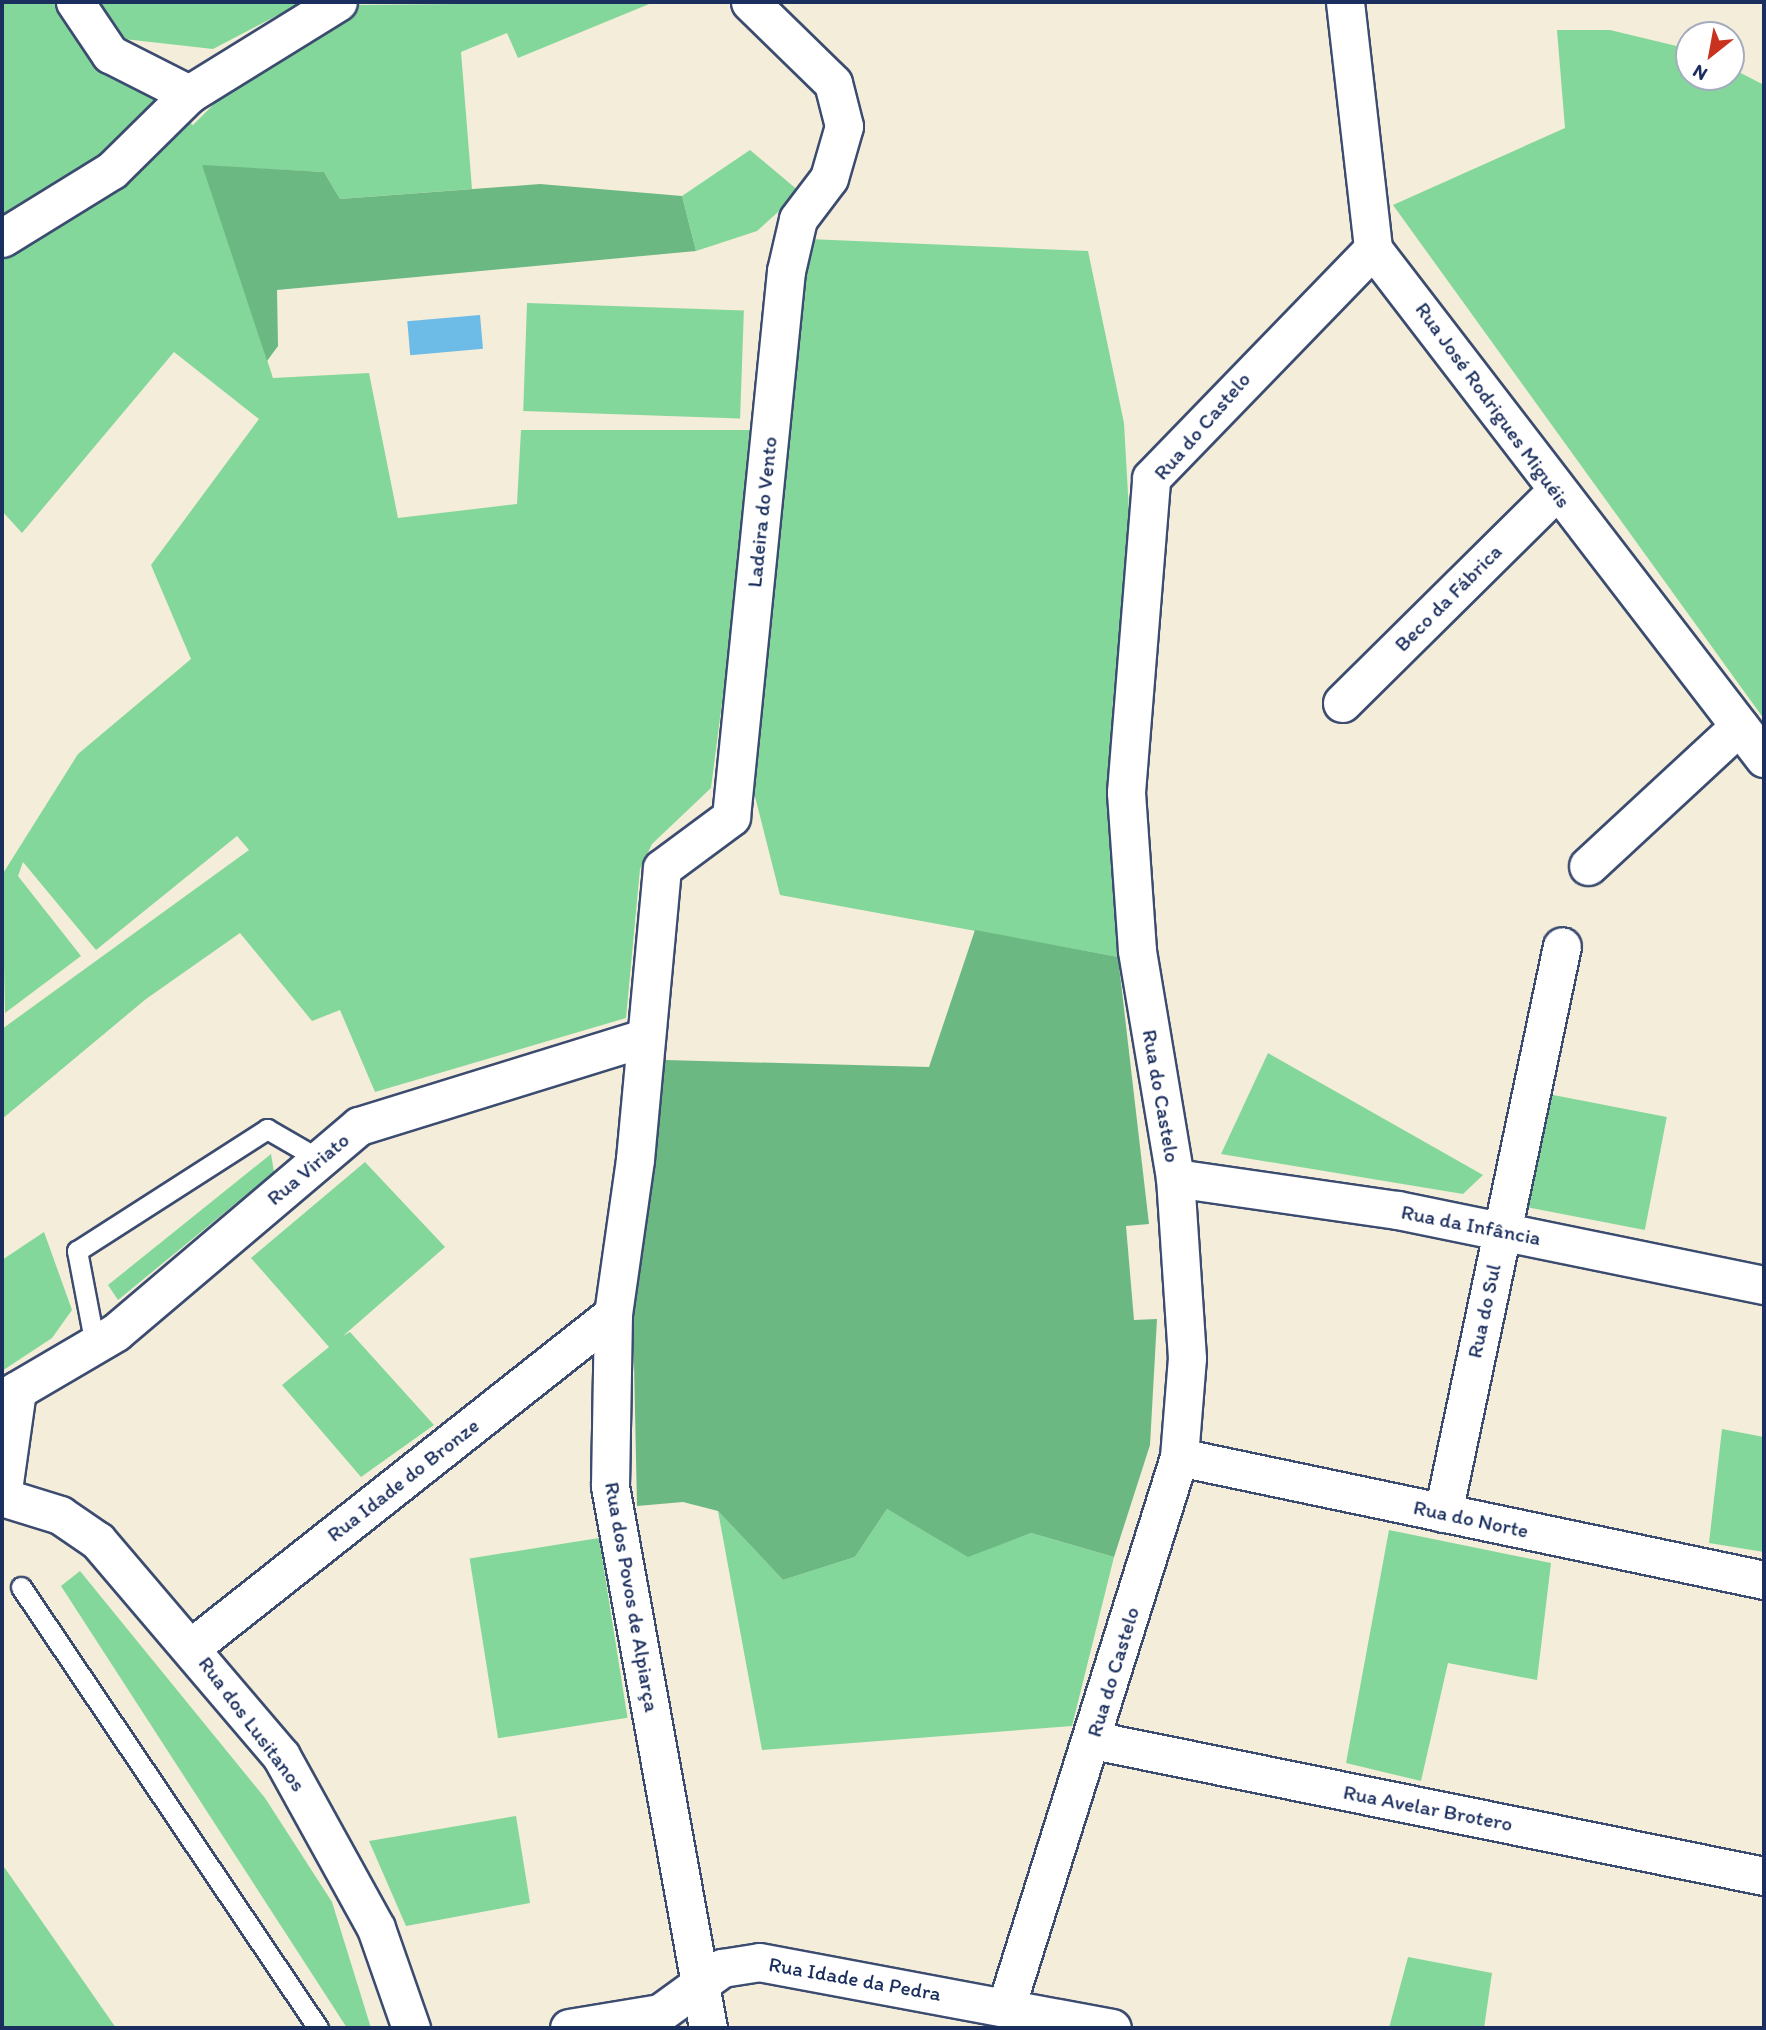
<!DOCTYPE html>
<meta charset="utf-8">
<style>
body{margin:0}
#map{position:relative;width:1766px;height:2030px;overflow:hidden;background:#f4edd9;font-family:Itim,sans-serif}
div>[style]{position:absolute}
[style*='--x']{left:calc(var(--x)*1px);top:calc(var(--y)*1px);width:calc(var(--w)*1px);rotate:calc(var(--a)*1deg)}
.green>*{inset:0;background:#84d79a;transform-origin:0 0}
.forest>*{inset:0;background:#6bb882}
.water>*{inset:0;background:#6cbce7;transform-origin:0 0}
.roads{filter:drop-shadow(2px 0 #3c4c70) drop-shadow(-2px 0 #3c4c70) drop-shadow(0 2px #3c4c70) drop-shadow(0 -2px #3c4c70)}
.lane>*{height:19px;margin:-9.5px;padding:0 9.5px;transform-origin:9.5px;border-radius:9.5px;background:#fff}
.street>*{height:37px;margin:-18.5px;padding:0 18.5px;transform-origin:18.5px;border-radius:18.5px;background:#fff}
span{translate:-50% -50%;white-space:nowrap;text-align:center;line-height:1.15;-webkit-text-stroke:7px #fff;paint-order:stroke}
.street-label{font-size:21px;color:#1b2f5e}
.frame{position:absolute;inset:0;border:4px solid #1b2f5e;pointer-events:none}
.north{position:absolute;left:1675px;top:21px;width:70px;height:70px;box-sizing:border-box;background:#fff;border:2px solid #a4acbf;border-radius:50%;rotate:211deg;font-size:19px;font-weight:700;line-height:28px;text-align:center;color:#1b2f5e}
.north::after{content:'';display:block;margin:auto;width:24px;height:32px;background:#c8321e;clip-path:polygon(50% 0,100% 100%,50% 72%,0 100%)}
</style>
<div id="map">
<div class="green">
<div style="clip-path:polygon(2px 2px,62px 2px,110px 71px,193px 125px,255px 63px,355px 5px,654px 2px,518px 58px,507px 33px,461px 52px,472px 189px,340px 199px,324px 172px,203px 166px,273px 378px,369px 373px,398px 518px,517px 504px,521px 430px,757px 430px,711px 788px,652px 844px,640px 869px,626px 1018px,375px 1092px,340px 1010px,312px 1021px,240px 933px,146px 999px,2px 1119px,2px 1029px,249px 850px,237px 836px,96px 950px,23px 862px,18px 876px,81px 956px,5px 1013px,2px 875px,78px 754px,191px 659px,151px 565px,259px 419px,174px 352px,22px 533px,2px 511px)"></div>
<div style="clip-path:polygon(90px 2px,303px 2px,213px 49px,115px 38px)"></div>
<div style="clip-path:polygon(1557px 30px,1610px 30px,1689px 49px,1689px 77px,1731px 77px,1731px 68px,1764px 85px,1764px 719px,1393px 205px,1565px 128px)"></div>
<div style="clip-path:polygon(750px 150px,800px 192px,757px 231px,696px 251px,682px 196px)"></div>
<div style="clip-path:polygon(809px 239px,1088px 251px,1124px 423px,1130px 529px,1112px 710px,1118px 957px,780px 895px,750px 777px)"></div>
<div style="left:527px;top:303px;width:217px;height:108px;rotate:2deg"></div>
<div style="clip-path:polygon(1268px 1053px,1483px 1175px,1463px 1194px,1221px 1154px)"></div>
<div style="left:1548px;top:1094px;width:121px;height:115px;rotate:11deg"></div>
<div style="clip-path:polygon(271px 1154px,274px 1172px,118px 1300px,108px 1285px)"></div>
<div style="clip-path:polygon(365px 1162px,445px 1247px,343px 1336px,350px 1332px,434px 1425px,361px 1477px,282px 1385px,329px 1347px,251px 1258px)"></div>
<div style="clip-path:polygon(44px 1232px,72px 1310px,52px 1338px,2px 1371px,2px 1260px)"></div>
<div style="clip-path:polygon(1722px 1429px,1764px 1437px,1764px 1552px,1709px 1543px)"></div>
<div style="clip-path:polygon(887px 1509px,968px 1556px,1031px 1533px,1114px 1557px,1072px 1726px,762px 1750px,718px 1511px,783px 1580px,855px 1557px)"></div>
<div style="clip-path:polygon(1389px 1530px,1551px 1563px,1537px 1680px,1448px 1663px,1421px 1781px,1346px 1763px)"></div>
<div style="left:599px;top:1538px;width:182px;height:131px;rotate:81deg"></div>
<div style="clip-path:polygon(80px 1571px,265px 1798px,332px 1902px,371px 2028px,347px 2028px,61px 1586px)"></div>
<div style="clip-path:polygon(516px 1816px,530px 1903px,406px 1926px,369px 1841px)"></div>
<div style="clip-path:polygon(2px 1864px,116px 2028px,2px 2028px)"></div>
<div style="clip-path:polygon(1408px 1957px,1492px 1973px,1484px 2028px,1389px 2028px)"></div>
</div>
<div class="forest">
<div style="clip-path:polygon(202px 165px,324px 172px,340px 199px,540px 184px,682px 196px,696px 251px,277px 290px,278px 346px,267px 361px)"></div>
<div style="clip-path:polygon(975px 930px,1118px 957px,1149px 1224px,1126px 1226px,1134px 1320px,1157px 1319px,1150px 1445px,1114px 1557px,1031px 1533px,968px 1557px,887px 1509px,855px 1557px,783px 1580px,718px 1511px,683px 1502px,637px 1506px,633px 1316px,665px 1060px,929px 1067px)"></div>
</div>
<div class="water">
<div style="left:480px;top:315px;width:34px;height:73px;rotate:85deg"></div>
</div>
<div class="roads">
<div class="lane">
<div style="--x:95;--y:1345;--w:96;--a:-100.8"></div>
<div style="--x:77;--y:1251;--w:226;--a:-32.7"></div>
<div style="--x:267;--y:1129;--w:60;--a:30"></div>
<div style="--x:21;--y:1587;--w:532;--a:56.04"></div>
</div>
<div class="street">
<div style="--x:75;--y:2;--w:63;--a:56.1"></div>
<div style="--x:110;--y:54;--w:89;--a:26.9"></div>
<div style="--x:1345;--y:2;--w:249;--a:83.5"></div>
<div style="--x:1373;--y:249;--w:642;--a:52.47"></div>
<div style="--x:2;--y:238;--w:129;--a:-31.7"></div>
<div style="--x:112;--y:170;--w:108;--a:-44.6"></div>
<div style="--x:189;--y:94;--w:175;--a:-31.7"></div>
<div style="--x:1342;--y:703;--w:300;--a:-44.7"></div>
<div style="--x:1588;--y:866;--w:206;--a:-42.8"></div>
<div style="--x:1175;--y:1178;--w:225;--a:8.2"></div>
<div style="--x:1398;--y:1210;--w:374;--a:11.6"></div>
<div style="--x:2;--y:1399;--w:132;--a:-30.4"></div>
<div style="--x:116;--y:1332;--w:319;--a:-40.3"></div>
<div style="--x:359;--y:1126;--w:300;--a:-17.2"></div>
<div style="--x:1179;--y:1457;--w:598;--a:11.87"></div>
<div style="--x:2;--y:1497;--w:61;--a:17.2"></div>
<div style="--x:60;--y:1515;--w:46;--a:34.4"></div>
<div style="--x:98;--y:1541;--w:282;--a:49.6"></div>
<div style="--x:281;--y:1756;--w:196;--a:61.1"></div>
<div style="--x:376;--y:1928;--w:106;--a:70.7"></div>
<div style="--x:2;--y:1497;--w:108;--a:-82"></div>
<div style="--x:1443;--y:1513;--w:579;--a:-78.15"></div>
<div style="--x:193;--y:1646;--w:535;--a:-38.33"></div>
<div style="--x:1093;--y:1740;--w:685;--a:11.46"></div>
<div style="--x:1006;--y:2007;--w:577;--a:-72.54"></div>
<div style="--x:1179;--y:1457;--w:99;--a:-85.4"></div>
<div style="--x:1187;--y:1358;--w:180;--a:-93.8"></div>
<div style="--x:1175;--y:1178;--w:231;--a:-99.5"></div>
<div style="--x:1137;--y:950;--w:158;--a:-94"></div>
<div style="--x:1126;--y:792;--w:315;--a:-85.4"></div>
<div style="--x:1151;--y:478;--w:319;--a:-45.9"></div>
<div style="--x:569;--y:2028;--w:92;--a:-9.4"></div>
<div style="--x:660;--y:2013;--w:77;--a:-36"></div>
<div style="--x:722;--y:1968;--w:37;--a:-9"></div>
<div style="--x:759;--y:1962;--w:359;--a:10.6"></div>
<div style="--x:708;--y:2028;--w:551;--a:-100.25"></div>
<div style="--x:610;--y:1486;--w:172;--a:-89"></div>
<div style="--x:613;--y:1314;--w:157;--a:-81.9"></div>
<div style="--x:635;--y:1159;--w:292;--a:-84.7"></div>
<div style="--x:662;--y:868;--w:86;--a:-36.5"></div>
<div style="--x:731;--y:817;--w:549;--a:-84.25"></div>
<div style="--x:786;--y:271;--w:53;--a:-77"></div>
<div style="--x:798;--y:219;--w:51;--a:-52.9"></div>
<div style="--x:829;--y:178;--w:54;--a:-73.9"></div>
<div style="--x:844;--y:126;--w:44;--a:-104.3"></div>
<div style="--x:833;--y:83;--w:116;--a:-135.7"></div>
</div>
</div>
<div class="street-label">
<span style="left:1493px;top:405px;rotate:54deg">Rua José Rodrigues Miguéis</span>
<span style="left:1202px;top:426px;rotate:-49deg">Rua do Castelo</span>
<span style="left:762px;top:512px;rotate:-84deg">Ladeira do Vento</span>
<span style="left:1448px;top:598px;rotate:-45deg">Beco da Fábrica</span>
<span style="left:1161px;top:1096px;rotate:80deg">Rua do Castelo</span>
<span style="left:308px;top:1169px;rotate:-40deg">Rua Viriato</span>
<span style="left:1471px;top:1225px;rotate:11deg">Rua da Infância</span>
<span style="left:1484px;top:1311px;rotate:-78deg">Rua do Sul</span>
<span style="left:403px;top:1480px;rotate:-38deg">Rua Idade do Bronze</span>
<span style="left:1471px;top:1519px;rotate:12deg">Rua do Norte</span>
<span style="left:632px;top:1597px;rotate:80deg">Rua dos Povos de Alpiarça</span>
<span style="left:1113px;top:1672px;rotate:-73deg">Rua do Castelo</span>
<span style="left:252px;top:1724px;rotate:53deg">Rua dos Lusitanos</span>
<span style="left:1428px;top:1808px;rotate:11deg">Rua Avelar Brotero</span>
<span style="left:855px;top:1979px;rotate:10deg">Rua Idade da Pedra</span>
</div>
<div class="frame"></div>
<div class="north">N</div>
</div>
